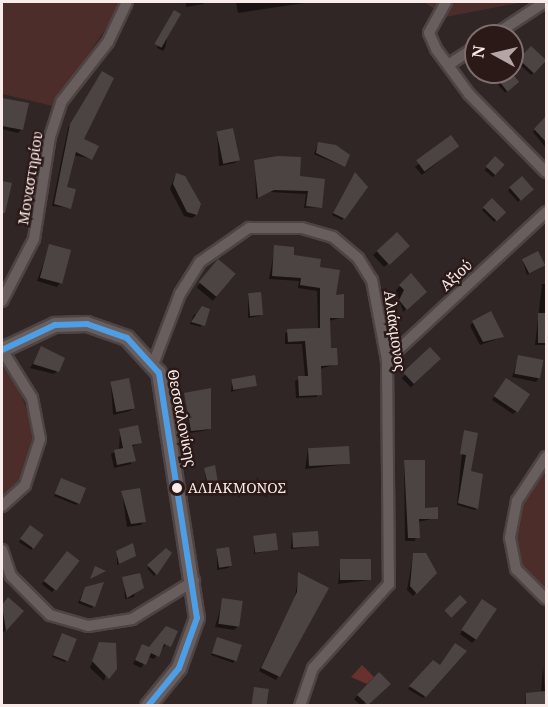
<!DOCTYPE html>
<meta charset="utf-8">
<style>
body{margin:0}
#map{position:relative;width:548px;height:707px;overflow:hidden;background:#302625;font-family:"Noto Serif",serif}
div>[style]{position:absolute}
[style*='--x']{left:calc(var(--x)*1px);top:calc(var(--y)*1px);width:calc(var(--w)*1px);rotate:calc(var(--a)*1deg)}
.green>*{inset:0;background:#4c2d29}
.water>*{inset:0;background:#67322d}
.shadow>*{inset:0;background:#0007;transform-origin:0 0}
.building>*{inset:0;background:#4c4443;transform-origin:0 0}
.roads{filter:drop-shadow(2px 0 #4d4443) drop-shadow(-2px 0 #4d4443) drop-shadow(0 2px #4d4443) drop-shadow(0 -2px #4d4443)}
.minor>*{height:10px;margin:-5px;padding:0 5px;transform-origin:5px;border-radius:5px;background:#675e5d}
.tertiary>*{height:14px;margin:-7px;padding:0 7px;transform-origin:7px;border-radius:7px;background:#675e5d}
.bus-1>*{height:6px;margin:-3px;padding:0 3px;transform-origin:3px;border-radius:3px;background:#4d9ee5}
.dots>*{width:16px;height:16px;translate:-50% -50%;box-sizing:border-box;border:3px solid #2b1917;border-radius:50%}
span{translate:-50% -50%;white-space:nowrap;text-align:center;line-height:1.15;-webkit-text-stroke:5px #2b1917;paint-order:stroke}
.bus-label{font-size:14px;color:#f9ebea}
.left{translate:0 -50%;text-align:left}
.street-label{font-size:15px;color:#f9ebea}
.frame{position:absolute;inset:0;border:3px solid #f9ebea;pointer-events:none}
.north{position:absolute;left:464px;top:24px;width:60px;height:60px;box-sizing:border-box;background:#2b1917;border:2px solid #7d6d6b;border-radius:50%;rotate:278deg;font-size:16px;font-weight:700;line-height:24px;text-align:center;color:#f9ebea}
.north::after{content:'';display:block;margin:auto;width:21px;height:27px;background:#b3a6a5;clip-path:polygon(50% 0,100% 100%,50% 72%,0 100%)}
</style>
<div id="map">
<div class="green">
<div style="clip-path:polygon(2px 2px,124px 2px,53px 106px,2px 94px)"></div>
<div style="clip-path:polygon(424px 2px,523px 2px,446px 17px)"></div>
<div style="clip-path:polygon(2px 366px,19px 389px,34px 429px,27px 469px,16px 490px,2px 501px)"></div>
<div style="clip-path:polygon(546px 457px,546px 599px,514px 563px,517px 501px)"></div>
</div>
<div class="water">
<div style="clip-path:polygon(362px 665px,374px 677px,367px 684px,351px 677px)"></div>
</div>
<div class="shadow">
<div style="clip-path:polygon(186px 2px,204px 2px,204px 4px,186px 7px)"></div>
<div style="clip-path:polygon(236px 2px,312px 2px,238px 13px)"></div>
<div style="clip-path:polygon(173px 12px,165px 48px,163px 51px,157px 48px)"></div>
<div style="left:531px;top:48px;width:18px;height:20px;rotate:41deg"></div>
<div style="left:510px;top:74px;width:11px;height:16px;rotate:49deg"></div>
<div style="clip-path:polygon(99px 76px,82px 139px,91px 159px,74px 155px,65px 188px,70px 208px,52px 206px,68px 128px)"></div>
<div style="clip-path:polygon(2px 99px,22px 129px,18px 133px,2px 129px)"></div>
<div style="clip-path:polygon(546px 119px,546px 148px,533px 132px)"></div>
<div style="clip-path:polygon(217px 133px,238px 159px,235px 163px,219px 166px)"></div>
<div style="clip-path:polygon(450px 137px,454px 149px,422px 175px,415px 167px)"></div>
<div style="left:318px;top:144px;width:32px;height:11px;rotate:22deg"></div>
<div style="left:495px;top:158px;width:11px;height:16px;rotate:41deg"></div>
<div style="clip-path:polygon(255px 162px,299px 177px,320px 207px,304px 208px,306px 194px,270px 192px,256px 199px)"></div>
<div style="clip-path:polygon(176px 174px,196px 215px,192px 218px,184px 216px,170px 189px)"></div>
<div style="clip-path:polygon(353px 176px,344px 218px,342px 220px,332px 215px)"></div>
<div style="left:522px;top:178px;width:15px;height:19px;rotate:48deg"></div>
<div style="left:492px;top:200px;width:17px;height:14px;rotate:45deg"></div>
<div style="clip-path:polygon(50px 245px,60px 283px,57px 287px,37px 281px)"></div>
<div style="clip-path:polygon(275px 247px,318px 268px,343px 317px,329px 321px,329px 350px,337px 364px,320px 369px,317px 397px,296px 398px,295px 381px,305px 377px,302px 344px,285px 344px,285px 333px,318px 329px,317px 291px,298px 288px,299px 281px,269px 279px)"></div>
<div style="clip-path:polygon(404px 249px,384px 267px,373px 255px,377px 251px)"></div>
<div style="left:218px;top:261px;width:21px;height:34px;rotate:39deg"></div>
<div style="clip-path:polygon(523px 261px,542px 267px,527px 275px)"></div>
<div style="clip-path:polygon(411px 275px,425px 292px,403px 312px,396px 290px)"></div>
<div style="clip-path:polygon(542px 284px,546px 284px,546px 345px,535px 345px)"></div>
<div style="clip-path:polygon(248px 294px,262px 314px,260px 316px,248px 318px)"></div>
<div style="clip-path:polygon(194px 314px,199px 316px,201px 327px,190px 324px)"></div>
<div style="clip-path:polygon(473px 322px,503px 337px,480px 345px,470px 326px)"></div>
<div style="clip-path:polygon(42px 348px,57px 371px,54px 374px,30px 368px)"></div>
<div style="left:430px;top:350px;width:13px;height:40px;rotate:45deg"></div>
<div style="clip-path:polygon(519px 356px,539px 378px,536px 382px,512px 377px)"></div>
<div style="clip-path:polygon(232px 381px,255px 385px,231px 392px)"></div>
<div style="clip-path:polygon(111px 384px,134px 408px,130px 411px,113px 415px)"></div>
<div style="clip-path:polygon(503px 384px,517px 411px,513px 414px,492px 400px)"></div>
<div style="clip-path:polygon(185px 394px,210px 428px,208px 430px,190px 433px)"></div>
<div style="clip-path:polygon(120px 431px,140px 443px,131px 447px,131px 464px,114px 468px,111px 454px,119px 450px)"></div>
<div style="clip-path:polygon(464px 432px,477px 508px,475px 510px,457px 505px)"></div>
<div style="clip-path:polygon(308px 449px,348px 464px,305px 469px)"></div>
<div style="clip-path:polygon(404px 462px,424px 509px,436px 518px,418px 522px,415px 541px,405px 541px)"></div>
<div style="clip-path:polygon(205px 469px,217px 482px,214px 484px,206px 486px)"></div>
<div style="clip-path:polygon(60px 482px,78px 503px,76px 505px,54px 496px)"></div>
<div style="clip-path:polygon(122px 492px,144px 521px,141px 525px,127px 527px)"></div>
<div style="clip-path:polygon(28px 529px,42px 535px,31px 550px,19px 542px)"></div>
<div style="clip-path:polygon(292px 533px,317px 546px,291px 549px)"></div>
<div style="clip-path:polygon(254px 538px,276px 549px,254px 554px)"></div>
<div style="clip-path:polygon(166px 550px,170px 554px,154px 576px,147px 568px)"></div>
<div style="clip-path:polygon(217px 551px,230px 566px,228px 568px,217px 570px)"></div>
<div style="left:67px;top:553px;width:13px;height:40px;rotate:39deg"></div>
<div style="clip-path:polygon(117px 553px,135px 556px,117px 565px)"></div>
<div style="clip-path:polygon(413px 555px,435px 572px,413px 596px,407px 590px)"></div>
<div style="clip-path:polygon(341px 561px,370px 580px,338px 584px)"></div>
<div style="clip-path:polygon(299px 573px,327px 589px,276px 680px,259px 671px,295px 597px)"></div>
<div style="clip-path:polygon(124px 579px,135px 591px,134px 597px,125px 599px)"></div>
<div style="clip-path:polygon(85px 588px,94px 606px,91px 608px,78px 603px)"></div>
<div style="clip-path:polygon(223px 599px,238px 626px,234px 630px,215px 627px)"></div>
<div style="clip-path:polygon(8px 600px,22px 611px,2px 634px,2px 607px)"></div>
<div style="clip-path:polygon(478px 605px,476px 639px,472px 643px,460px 634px)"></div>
<div style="clip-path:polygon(176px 632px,154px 659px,148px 657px,141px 668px,133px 664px,142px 646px,149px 649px)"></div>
<div style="clip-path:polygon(62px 635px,67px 660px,65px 662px,52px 657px)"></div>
<div style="clip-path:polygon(216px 641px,235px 660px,233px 663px,211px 655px)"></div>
<div style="clip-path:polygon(99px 644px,115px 645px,104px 681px,90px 668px)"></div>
<div style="clip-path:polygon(465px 652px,423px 698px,408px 689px,433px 662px,440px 666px)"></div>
<div style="clip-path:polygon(543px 666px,546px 706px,525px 706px,526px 694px,541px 693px)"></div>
<div style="clip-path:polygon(379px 674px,389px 684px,361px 706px,354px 699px)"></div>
<div style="clip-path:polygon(268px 690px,266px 706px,251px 706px,255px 689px)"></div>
</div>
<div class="building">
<div style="left:174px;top:10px;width:8px;height:39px;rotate:30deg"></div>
<div style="left:531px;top:46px;width:21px;height:18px;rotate:43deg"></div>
<div style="clip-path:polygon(102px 71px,114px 78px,84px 139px,99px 146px,92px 160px,76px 152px,67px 187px,76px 189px,71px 209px,54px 204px,70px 124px)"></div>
<div style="left:511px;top:72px;width:13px;height:15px;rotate:51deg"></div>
<div style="clip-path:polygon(2px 98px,29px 103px,23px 130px,2px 126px)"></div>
<div style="clip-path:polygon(546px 116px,546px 142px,534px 129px)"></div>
<div style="left:233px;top:128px;width:33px;height:17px;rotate:78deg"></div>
<div style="left:451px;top:135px;width:14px;height:43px;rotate:54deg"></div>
<div style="clip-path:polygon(318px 142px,336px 145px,350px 155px,345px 167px,316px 153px)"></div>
<div style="clip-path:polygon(278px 156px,301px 157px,300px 176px,325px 179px,322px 208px,306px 206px,308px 191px,274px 190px,258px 198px,254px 160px)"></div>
<div style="left:495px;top:156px;width:13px;height:14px;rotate:42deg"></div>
<div style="clip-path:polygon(355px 172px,368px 187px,345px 219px,333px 213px)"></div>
<div style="clip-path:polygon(176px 173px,185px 176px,201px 204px,197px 215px,187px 212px,173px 184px)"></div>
<div style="left:522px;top:176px;width:18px;height:17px;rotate:49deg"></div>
<div style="clip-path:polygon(2px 181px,12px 183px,5px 213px,2px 213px)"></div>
<div style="left:492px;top:198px;width:20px;height:13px;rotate:45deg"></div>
<div style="left:397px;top:232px;width:19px;height:28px;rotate:47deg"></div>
<div style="left:49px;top:244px;width:23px;height:35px;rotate:15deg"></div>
<div style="clip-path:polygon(274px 245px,294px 247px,294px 255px,321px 259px,320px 267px,340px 270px,336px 295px,344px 294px,344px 318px,330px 318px,331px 348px,337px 348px,338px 365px,321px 366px,322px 395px,299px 396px,298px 376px,308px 376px,305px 341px,288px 342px,287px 329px,320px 328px,320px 288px,300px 285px,301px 278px,272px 276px)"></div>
<div style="left:538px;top:251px;width:16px;height:18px;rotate:63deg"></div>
<div style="left:218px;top:259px;width:23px;height:30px;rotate:40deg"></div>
<div style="clip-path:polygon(411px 273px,427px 292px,407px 310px,399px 300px,404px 290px,399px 285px)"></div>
<div style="left:261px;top:292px;width:23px;height:13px;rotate:85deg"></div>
<div style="clip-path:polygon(202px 306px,210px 309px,205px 326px,191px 322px)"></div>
<div style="clip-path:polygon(491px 311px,504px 337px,483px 342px,472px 321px)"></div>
<div style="left:538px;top:313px;width:8px;height:30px"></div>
<div style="clip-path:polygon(41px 346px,65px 358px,59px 372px,33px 364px)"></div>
<div style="left:430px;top:347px;width:16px;height:37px;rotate:47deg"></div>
<div style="left:518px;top:355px;width:26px;height:19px;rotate:11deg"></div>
<div style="left:255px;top:375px;width:11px;height:24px;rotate:80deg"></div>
<div style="left:129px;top:378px;width:31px;height:19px;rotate:79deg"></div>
<div style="left:506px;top:378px;width:29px;height:22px;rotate:34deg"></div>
<div style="clip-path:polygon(211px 388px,211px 429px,191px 431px,184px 393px)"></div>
<div style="clip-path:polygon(138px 425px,142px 443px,132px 445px,136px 461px,117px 465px,114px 450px,123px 448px,119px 429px)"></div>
<div style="clip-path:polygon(464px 430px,478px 433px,471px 471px,483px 474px,478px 509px,458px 503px,466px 455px,460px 454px)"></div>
<div style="left:349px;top:446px;width:18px;height:41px;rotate:87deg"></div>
<div style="clip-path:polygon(404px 460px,425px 460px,425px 508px,438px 507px,438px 519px,419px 519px,420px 538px,408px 538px)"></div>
<div style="clip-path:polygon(215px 465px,218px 483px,208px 485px,204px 468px)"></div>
<div style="left:61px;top:478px;width:27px;height:17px;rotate:22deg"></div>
<div style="clip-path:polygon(140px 488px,146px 522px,131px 524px,121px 491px)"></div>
<div style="left:30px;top:525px;width:17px;height:17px;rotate:36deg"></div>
<div style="left:318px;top:531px;width:15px;height:26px;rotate:86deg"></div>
<div style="left:276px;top:533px;width:17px;height:23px;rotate:83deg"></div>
<div style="clip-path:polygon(133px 543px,136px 556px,119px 564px,116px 551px)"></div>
<div style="left:229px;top:547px;width:19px;height:13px;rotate:81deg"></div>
<div style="clip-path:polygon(166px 548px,172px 553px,157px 575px,147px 565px)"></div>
<div style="left:67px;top:551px;width:16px;height:38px;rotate:38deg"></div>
<div style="clip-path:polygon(413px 553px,426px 553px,437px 573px,417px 594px,410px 586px)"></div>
<div style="left:371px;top:559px;width:21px;height:31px;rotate:90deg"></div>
<div style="clip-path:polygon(95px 566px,106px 571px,90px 579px)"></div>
<div style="clip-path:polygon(298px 572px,329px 588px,280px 677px,261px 668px,297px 592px)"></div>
<div style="clip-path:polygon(140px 573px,144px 588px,127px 598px,122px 577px)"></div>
<div style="clip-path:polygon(104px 582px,95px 607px,80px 601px,85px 587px)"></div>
<div style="left:460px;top:595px;width:10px;height:22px;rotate:45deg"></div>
<div style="clip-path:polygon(8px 597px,24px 611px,6px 631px,2px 605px)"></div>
<div style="left:222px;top:598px;width:21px;height:26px;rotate:8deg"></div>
<div style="left:482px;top:599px;width:18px;height:37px;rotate:34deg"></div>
<div style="clip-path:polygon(166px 626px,178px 631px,171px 647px,164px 644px,159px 657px,151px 653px,146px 665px,135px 660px,142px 644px,149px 647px)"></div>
<div style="left:62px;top:633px;width:16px;height:24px;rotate:22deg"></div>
<div style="left:217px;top:637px;width:26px;height:17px;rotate:18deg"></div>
<div style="clip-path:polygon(99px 642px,116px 643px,117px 669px,109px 679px,92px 661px)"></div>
<div style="clip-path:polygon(455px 643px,467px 651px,426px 697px,409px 686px,433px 660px,440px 665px)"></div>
<div style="clip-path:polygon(379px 672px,391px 684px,368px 705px,357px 695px)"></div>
<div style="left:254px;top:687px;width:15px;height:18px;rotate:8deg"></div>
<div style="clip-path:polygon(546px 691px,546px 705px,526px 705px,526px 693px)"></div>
</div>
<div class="roads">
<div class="minor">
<div style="--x:446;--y:2;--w:35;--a:119"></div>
<div style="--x:429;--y:33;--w:17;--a:66"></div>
<div style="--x:436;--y:49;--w:56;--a:53.7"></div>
<div style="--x:469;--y:94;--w:110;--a:45.4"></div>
<div style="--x:493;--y:36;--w:62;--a:-33.2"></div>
<div style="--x:448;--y:65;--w:33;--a:-33"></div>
<div style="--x:2;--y:301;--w:70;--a:-62.7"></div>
<div style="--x:34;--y:239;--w:103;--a:-81.1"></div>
<div style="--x:50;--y:137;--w:38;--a:-72"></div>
<div style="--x:62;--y:101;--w:75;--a:-52.1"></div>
<div style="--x:108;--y:42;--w:44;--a:-64.6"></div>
<div style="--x:387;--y:360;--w:217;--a:-42.9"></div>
<div style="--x:154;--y:362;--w:73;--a:-69.1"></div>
<div style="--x:180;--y:294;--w:38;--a:-58"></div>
<div style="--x:200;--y:262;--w:60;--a:-34.8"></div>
<div style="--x:249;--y:228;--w:53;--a:0"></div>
<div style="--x:302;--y:228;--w:32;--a:16"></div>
<div style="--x:333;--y:237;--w:33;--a:40"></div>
<div style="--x:358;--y:258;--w:26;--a:58"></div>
<div style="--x:372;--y:280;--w:81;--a:79.4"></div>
<div style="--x:387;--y:360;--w:224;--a:89.5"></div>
<div style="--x:389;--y:584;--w:113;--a:132.1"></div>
<div style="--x:313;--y:668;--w:40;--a:108.9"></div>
<div style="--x:546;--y:457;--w:53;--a:123.4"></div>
<div style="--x:517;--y:501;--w:38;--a:101"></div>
<div style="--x:510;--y:538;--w:32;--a:79"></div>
<div style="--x:516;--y:569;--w:42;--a:45"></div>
<div style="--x:2;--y:506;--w:31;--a:-42"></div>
<div style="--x:25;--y:485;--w:48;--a:-71.9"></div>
<div style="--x:40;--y:439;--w:42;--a:-101"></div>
<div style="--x:32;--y:398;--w:57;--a:-122"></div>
<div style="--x:2;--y:550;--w:28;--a:71"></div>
<div style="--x:11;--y:576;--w:55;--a:45"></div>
<div style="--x:50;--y:615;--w:40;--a:16"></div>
<div style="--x:88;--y:626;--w:45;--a:-9"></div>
<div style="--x:132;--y:619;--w:73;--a:-31.5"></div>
</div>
<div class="tertiary">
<div style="--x:2;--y:350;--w:59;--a:-25.3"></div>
<div style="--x:55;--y:325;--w:32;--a:-2"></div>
<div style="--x:87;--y:324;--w:42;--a:19.3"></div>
<div style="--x:127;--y:338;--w:47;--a:47.6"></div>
<div style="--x:159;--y:373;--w:248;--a:81.2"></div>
<div style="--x:197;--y:618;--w:53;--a:109.8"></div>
<div style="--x:179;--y:668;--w:49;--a:129.2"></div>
</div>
</div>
<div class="bus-1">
<div style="--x:2;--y:350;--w:59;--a:-25.3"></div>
<div style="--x:55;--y:325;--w:32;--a:-2"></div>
<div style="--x:87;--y:324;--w:42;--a:19.3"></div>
<div style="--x:127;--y:338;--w:47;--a:47.6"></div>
<div style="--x:159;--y:373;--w:248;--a:81.2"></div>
<div style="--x:197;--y:618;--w:53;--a:109.8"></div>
<div style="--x:179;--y:668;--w:49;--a:129.2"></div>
</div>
<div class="dots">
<div style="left:177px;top:488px;background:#f9ebea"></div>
</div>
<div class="bus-label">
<span class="left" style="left:188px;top:488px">ΑΛΙΑΚΜΟΝΟΣ</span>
</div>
<div class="street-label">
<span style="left:30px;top:178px;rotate:-81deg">Μοναστηρίου</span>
<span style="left:456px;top:275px;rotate:-43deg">Αξιού</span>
<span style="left:395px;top:331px;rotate:82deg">Αλιάκμονος</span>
<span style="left:182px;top:418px;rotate:79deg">Θεσσαλονίκης</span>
</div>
<div class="frame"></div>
<div class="north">N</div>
</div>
